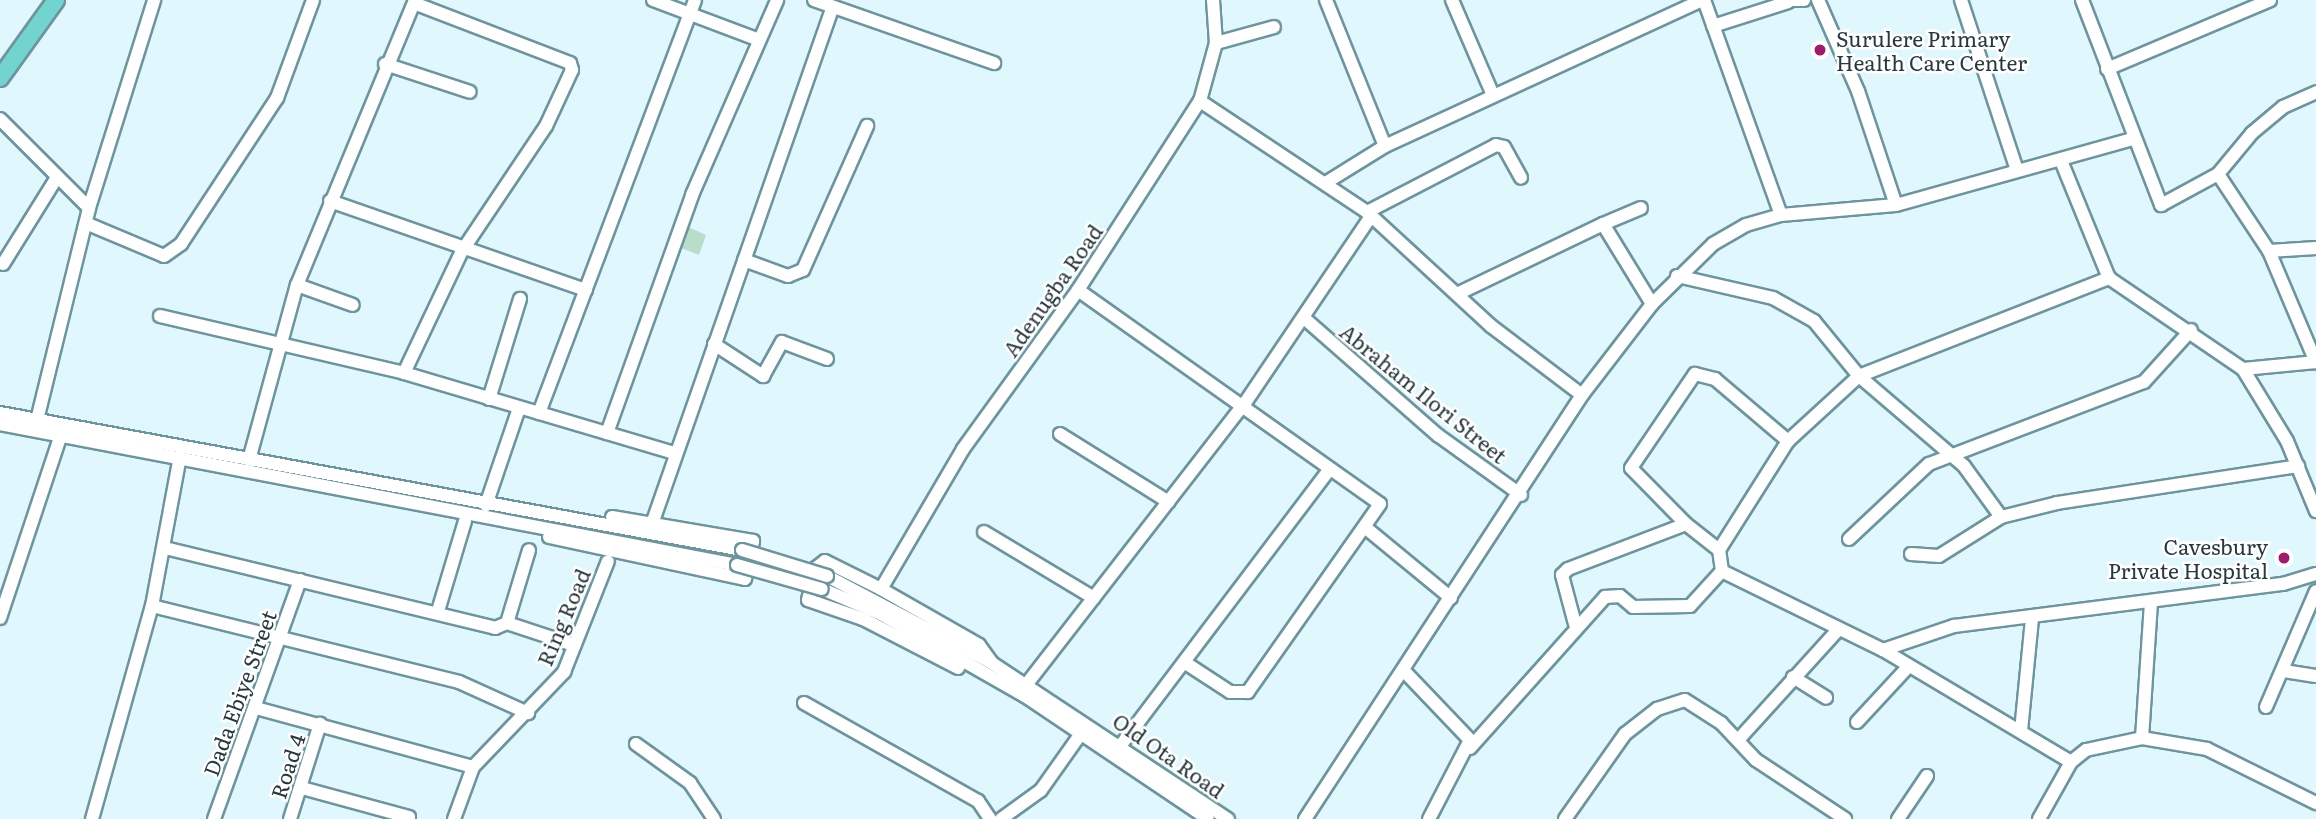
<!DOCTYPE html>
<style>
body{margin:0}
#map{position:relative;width:2316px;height:819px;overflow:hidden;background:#e0f7fe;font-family:Literata,serif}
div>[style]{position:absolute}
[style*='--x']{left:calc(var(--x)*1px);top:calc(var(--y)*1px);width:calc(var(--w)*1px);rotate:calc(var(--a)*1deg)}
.green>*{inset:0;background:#baddca}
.roads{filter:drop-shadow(2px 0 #6e949d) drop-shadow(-2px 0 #6e949d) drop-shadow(0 2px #6e949d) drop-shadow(0 -2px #6e949d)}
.minor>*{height:12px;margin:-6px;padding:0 6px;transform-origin:6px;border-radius:6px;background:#fff}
.major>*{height:16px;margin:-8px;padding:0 8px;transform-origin:8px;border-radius:8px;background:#73d4cf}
.bridges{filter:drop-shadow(2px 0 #6e949d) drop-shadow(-2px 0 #6e949d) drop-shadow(0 2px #6e949d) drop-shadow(0 -2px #6e949d)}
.minor-bridge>*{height:12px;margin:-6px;padding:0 6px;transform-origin:6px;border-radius:6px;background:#fff}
.dots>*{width:19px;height:19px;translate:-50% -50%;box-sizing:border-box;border:4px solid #fff;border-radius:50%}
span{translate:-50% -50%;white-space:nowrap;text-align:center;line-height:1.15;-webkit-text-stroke:5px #fff;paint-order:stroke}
.poi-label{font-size:21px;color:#28383c}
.left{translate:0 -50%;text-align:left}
.right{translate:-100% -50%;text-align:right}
.street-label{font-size:21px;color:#28383c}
</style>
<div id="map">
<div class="green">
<div style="clip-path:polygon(686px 226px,706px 235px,699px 255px,676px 246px)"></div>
</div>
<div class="roads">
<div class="minor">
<div style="--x:653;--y:0;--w:111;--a:20.6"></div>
<div style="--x:814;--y:0;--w:191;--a:19.3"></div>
<div style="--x:1326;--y:0;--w:157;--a:68"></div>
<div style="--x:1452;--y:0;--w:103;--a:66.7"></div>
<div style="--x:1704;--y:0;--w:228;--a:70.3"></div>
<div style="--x:1787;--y:0;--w:17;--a:0"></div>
<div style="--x:1818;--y:0;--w:99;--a:66.3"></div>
<div style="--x:1858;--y:91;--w:120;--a:71.6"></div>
<div style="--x:1961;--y:0;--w:176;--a:71.8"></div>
<div style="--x:2082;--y:0;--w:220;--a:68.9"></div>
<div style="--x:2161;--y:205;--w:65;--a:-28.5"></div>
<div style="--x:2218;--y:174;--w:53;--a:-50.3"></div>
<div style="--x:2252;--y:133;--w:40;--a:-40"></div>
<div style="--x:2283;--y:107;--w:36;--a:-24"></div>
<div style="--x:1713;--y:26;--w:79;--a:-17.7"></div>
<div style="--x:1216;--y:43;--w:60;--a:-15.4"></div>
<div style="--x:385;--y:64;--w:89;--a:18.2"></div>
<div style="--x:2107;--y:69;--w:177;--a:-22.9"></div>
<div style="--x:1200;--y:101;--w:201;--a:33.6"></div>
<div style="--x:1367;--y:212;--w:168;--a:42.6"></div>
<div style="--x:1491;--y:326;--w:114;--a:37.2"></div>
<div style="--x:0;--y:119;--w:126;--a:45"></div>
<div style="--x:2062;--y:163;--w:124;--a:67.8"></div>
<div style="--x:2109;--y:278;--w:162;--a:34.2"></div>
<div style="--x:2243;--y:369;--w:84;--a:58.6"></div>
<div style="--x:2287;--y:441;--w:76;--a:67.5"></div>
<div style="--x:2218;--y:174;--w:92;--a:56.5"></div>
<div style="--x:2269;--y:251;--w:121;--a:67.1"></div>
<div style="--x:2316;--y:362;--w:73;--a:174.5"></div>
<div style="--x:1327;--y:182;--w:68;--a:-31.8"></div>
<div style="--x:1385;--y:146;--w:349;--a:-24.7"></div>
<div style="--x:330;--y:201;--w:271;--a:19.2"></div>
<div style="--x:1367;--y:212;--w:145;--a:-27.4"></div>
<div style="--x:1496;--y:145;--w:8;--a:14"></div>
<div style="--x:1504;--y:147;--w:35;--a:61"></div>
<div style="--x:88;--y:224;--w:82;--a:22.8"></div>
<div style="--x:164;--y:256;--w:21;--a:-35"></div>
<div style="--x:181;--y:244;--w:175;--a:-56.7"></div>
<div style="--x:277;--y:98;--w:104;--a:-69.8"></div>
<div style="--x:1603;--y:224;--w:41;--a:-22.8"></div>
<div style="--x:2269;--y:251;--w:47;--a:-3.7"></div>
<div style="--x:744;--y:260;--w:47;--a:20"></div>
<div style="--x:788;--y:276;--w:16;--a:-22"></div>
<div style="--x:803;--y:270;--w:158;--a:-66"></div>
<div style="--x:3;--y:264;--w:100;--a:-58.1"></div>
<div style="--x:1677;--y:276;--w:98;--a:12.9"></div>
<div style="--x:1773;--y:298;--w:47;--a:29.3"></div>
<div style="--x:1814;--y:321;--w:71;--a:50.7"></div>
<div style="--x:1859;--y:376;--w:138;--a:40.6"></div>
<div style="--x:1964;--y:466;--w:63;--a:54"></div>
<div style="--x:297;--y:285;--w:59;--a:19.7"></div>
<div style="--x:1078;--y:290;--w:370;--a:35.3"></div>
<div style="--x:1380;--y:504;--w:230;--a:125.1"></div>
<div style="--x:1248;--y:692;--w:18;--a:180"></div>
<div style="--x:1230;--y:692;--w:51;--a:-146.9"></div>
<div style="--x:1457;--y:294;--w:162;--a:-25.6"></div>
<div style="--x:1603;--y:224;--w:94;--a:58.5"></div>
<div style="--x:160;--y:316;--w:251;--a:13.1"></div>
<div style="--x:404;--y:373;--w:282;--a:16.5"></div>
<div style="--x:1304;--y:318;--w:179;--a:41.2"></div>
<div style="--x:1439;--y:436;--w:101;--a:35.7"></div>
<div style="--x:714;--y:344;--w:59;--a:33.1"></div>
<div style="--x:763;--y:376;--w:39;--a:-61"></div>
<div style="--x:782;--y:342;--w:48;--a:20.7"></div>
<div style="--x:404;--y:373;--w:135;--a:-64.6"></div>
<div style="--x:462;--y:251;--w:151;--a:-56.1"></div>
<div style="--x:546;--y:126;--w:62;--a:-65.1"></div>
<div style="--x:572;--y:70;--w:7;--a:-106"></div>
<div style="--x:570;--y:63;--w:167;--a:-159"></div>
<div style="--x:489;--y:399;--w:105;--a:-72.8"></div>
<div style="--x:0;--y:413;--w:755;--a:10.46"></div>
<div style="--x:539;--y:413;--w:441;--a:-69.3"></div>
<div style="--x:37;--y:420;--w:218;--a:-76.2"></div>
<div style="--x:89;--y:208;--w:218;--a:-72.6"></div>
<div style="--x:0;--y:424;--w:750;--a:10.83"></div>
<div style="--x:607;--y:433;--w:253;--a:-70.3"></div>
<div style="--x:692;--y:195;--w:213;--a:-66.4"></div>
<div style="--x:1060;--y:434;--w:128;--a:32"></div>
<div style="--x:249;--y:460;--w:181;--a:-74.7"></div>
<div style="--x:297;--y:285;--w:308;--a:-67.5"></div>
<div style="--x:486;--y:505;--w:102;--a:-71.2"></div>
<div style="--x:652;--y:524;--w:546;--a:-70.73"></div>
<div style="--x:1686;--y:524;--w:78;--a:-134.5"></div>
<div style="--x:1631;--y:468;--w:114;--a:-55.8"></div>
<div style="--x:1695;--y:374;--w:21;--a:14"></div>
<div style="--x:1715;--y:379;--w:96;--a:40.3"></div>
<div style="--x:1366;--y:528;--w:110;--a:39.5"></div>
<div style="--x:984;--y:532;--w:128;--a:31"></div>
<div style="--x:549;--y:537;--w:200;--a:12.1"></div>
<div style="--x:745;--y:579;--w:39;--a:-78"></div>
<div style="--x:753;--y:541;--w:143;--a:-170.3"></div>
<div style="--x:1849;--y:539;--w:110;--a:-43.2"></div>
<div style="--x:1929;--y:464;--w:230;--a:-20.9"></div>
<div style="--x:2144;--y:382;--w:70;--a:-47.9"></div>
<div style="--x:165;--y:548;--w:340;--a:13.6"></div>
<div style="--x:495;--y:628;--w:13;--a:-23"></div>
<div style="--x:507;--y:623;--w:71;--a:18.2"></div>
<div style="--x:1911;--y:554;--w:28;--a:4"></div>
<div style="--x:1939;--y:556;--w:73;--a:-32.2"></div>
<div style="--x:2001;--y:517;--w:58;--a:-14"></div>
<div style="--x:2057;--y:503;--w:244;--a:-8.7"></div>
<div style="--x:827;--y:576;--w:187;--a:27.8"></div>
<div style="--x:992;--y:663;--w:283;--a:33.5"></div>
<div style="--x:822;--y:589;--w:64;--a:23"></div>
<div style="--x:881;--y:614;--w:166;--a:29.7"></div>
<div style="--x:1025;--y:696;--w:220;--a:33.9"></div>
<div style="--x:881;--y:589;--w:162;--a:-59.6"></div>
<div style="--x:963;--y:449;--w:196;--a:-54.1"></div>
<div style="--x:1078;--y:290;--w:225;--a:-57.2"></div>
<div style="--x:1200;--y:101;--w:60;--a:-74.6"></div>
<div style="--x:1216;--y:43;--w:43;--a:-94"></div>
<div style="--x:152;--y:606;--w:316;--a:13.9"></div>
<div style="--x:459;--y:682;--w:76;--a:24.2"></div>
<div style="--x:438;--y:611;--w:94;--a:-73.3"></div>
<div style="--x:0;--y:618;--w:193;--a:-71.6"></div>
<div style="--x:507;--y:623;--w:76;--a:-73.2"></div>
<div style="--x:1575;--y:624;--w:51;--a:-104.9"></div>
<div style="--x:1562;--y:575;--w:8;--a:-45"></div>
<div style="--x:1568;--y:569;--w:126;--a:-20.9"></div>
<div style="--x:1686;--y:524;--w:42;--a:38.2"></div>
<div style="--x:1883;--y:650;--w:75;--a:-18.7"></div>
<div style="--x:1954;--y:626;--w:332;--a:-7.3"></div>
<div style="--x:2283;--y:584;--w:34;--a:-17"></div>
<div style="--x:958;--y:668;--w:107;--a:-152.7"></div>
<div style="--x:863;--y:619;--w:58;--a:-160.9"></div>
<div style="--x:808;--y:600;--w:33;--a:-76"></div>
<div style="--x:816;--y:568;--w:11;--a:-38"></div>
<div style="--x:825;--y:561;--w:63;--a:26.6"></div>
<div style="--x:881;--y:589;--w:113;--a:29.7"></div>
<div style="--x:979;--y:645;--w:22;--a:54"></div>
<div style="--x:2284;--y:671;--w:32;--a:9"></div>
<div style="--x:1406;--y:673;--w:93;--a:46.3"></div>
<div style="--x:1470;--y:740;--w:89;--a:117.4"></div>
<div style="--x:1793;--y:677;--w:39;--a:32"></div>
<div style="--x:1026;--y:685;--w:357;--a:-52.2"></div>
<div style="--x:1245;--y:403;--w:225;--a:-56"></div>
<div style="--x:804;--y:703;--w:200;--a:29.4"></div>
<div style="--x:978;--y:801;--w:22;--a:56"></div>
<div style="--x:2266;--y:707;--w:126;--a:-66.7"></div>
<div style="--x:256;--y:708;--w:225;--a:15.2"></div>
<div style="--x:1857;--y:722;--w:74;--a:-47.2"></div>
<div style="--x:2021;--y:731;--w:113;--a:-84.4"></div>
<div style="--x:2142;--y:738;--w:137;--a:-86.2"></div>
<div style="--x:1739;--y:739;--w:147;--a:-47.8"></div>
<div style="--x:636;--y:744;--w:67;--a:35.8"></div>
<div style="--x:690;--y:783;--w:43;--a:56.3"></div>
<div style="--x:1121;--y:745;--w:345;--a:-52.9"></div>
<div style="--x:1470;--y:748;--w:203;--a:-48.2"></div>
<div style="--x:1605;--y:597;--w:15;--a:-4"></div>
<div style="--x:1620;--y:596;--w:17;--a:40"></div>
<div style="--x:1633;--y:607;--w:57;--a:-1"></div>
<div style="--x:1690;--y:606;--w:47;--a:-47.6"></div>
<div style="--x:2071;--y:762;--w:219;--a:-149.2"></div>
<div style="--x:1883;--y:650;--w:179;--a:-153.9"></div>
<div style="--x:1722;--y:571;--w:21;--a:-98"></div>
<div style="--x:1719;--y:550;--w:129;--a:-57.7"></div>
<div style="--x:1788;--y:441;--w:96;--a:-42.5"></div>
<div style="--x:1859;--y:376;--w:269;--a:-21.4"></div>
<div style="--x:302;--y:788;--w:111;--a:15.2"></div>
<div style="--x:92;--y:819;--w:221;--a:-74.3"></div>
<div style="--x:152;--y:606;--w:152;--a:-79.4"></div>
<div style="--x:214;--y:819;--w:254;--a:-70.2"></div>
<div style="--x:290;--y:819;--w:100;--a:-72.5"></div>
<div style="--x:454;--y:819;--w:55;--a:-69.9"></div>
<div style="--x:473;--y:767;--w:132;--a:-46.2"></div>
<div style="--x:564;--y:672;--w:119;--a:-68.4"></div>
<div style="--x:1001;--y:819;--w:49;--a:-35.9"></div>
<div style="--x:1041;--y:790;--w:71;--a:-54.7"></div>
<div style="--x:1305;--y:819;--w:506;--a:-56.84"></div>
<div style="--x:1582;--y:395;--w:115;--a:-52.4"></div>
<div style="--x:1652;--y:304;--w:86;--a:-44.5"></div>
<div style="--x:1713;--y:244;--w:38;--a:-30"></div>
<div style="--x:1746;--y:225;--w:36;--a:-16"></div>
<div style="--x:1781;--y:215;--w:115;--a:-5"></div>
<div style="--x:1896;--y:205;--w:245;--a:-15.6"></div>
<div style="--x:1565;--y:819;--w:104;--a:-54.8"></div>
<div style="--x:1625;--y:734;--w:41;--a:-38"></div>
<div style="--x:1657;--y:709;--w:29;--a:-18"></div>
<div style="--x:1685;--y:700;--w:43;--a:32.6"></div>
<div style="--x:1721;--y:723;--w:51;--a:46.6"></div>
<div style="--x:1756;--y:760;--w:107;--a:33.5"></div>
<div style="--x:1898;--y:819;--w:52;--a:-56"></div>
<div style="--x:2039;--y:819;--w:65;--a:-60.7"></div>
<div style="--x:2071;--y:762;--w:19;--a:-39"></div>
<div style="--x:2086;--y:750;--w:57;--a:-12.1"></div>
<div style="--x:2142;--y:738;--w:66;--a:9.6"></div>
<div style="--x:2207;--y:749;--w:122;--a:26.4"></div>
</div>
<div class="major">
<div style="--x:0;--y:78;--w:96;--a:-54.3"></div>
</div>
</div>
<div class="bridges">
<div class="minor-bridge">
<div style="--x:742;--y:550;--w:89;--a:17"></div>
<div style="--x:737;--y:565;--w:88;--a:15.8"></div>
</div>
</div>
<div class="dots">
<div style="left:1820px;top:50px;background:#9f1c6d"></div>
<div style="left:2284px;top:558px;background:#9f1c6d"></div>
</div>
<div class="poi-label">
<span class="left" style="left:1836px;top:50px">Surulere Primary<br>Health Care Center</span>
<span class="right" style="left:2268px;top:558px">Cavesbury<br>Private Hospital</span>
</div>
<div class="street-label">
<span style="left:1052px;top:290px;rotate:-55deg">Adenugba Road</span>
<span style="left:1424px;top:393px;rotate:39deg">Abraham Ilori Street</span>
<span style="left:563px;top:617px;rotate:-67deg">Ring Road</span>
<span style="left:239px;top:693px;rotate:-70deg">Dada Ebiye Street</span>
<span style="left:1169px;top:755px;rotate:35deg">Old Ota Road</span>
<span style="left:287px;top:766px;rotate:-72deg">Road 4</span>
</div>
</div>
